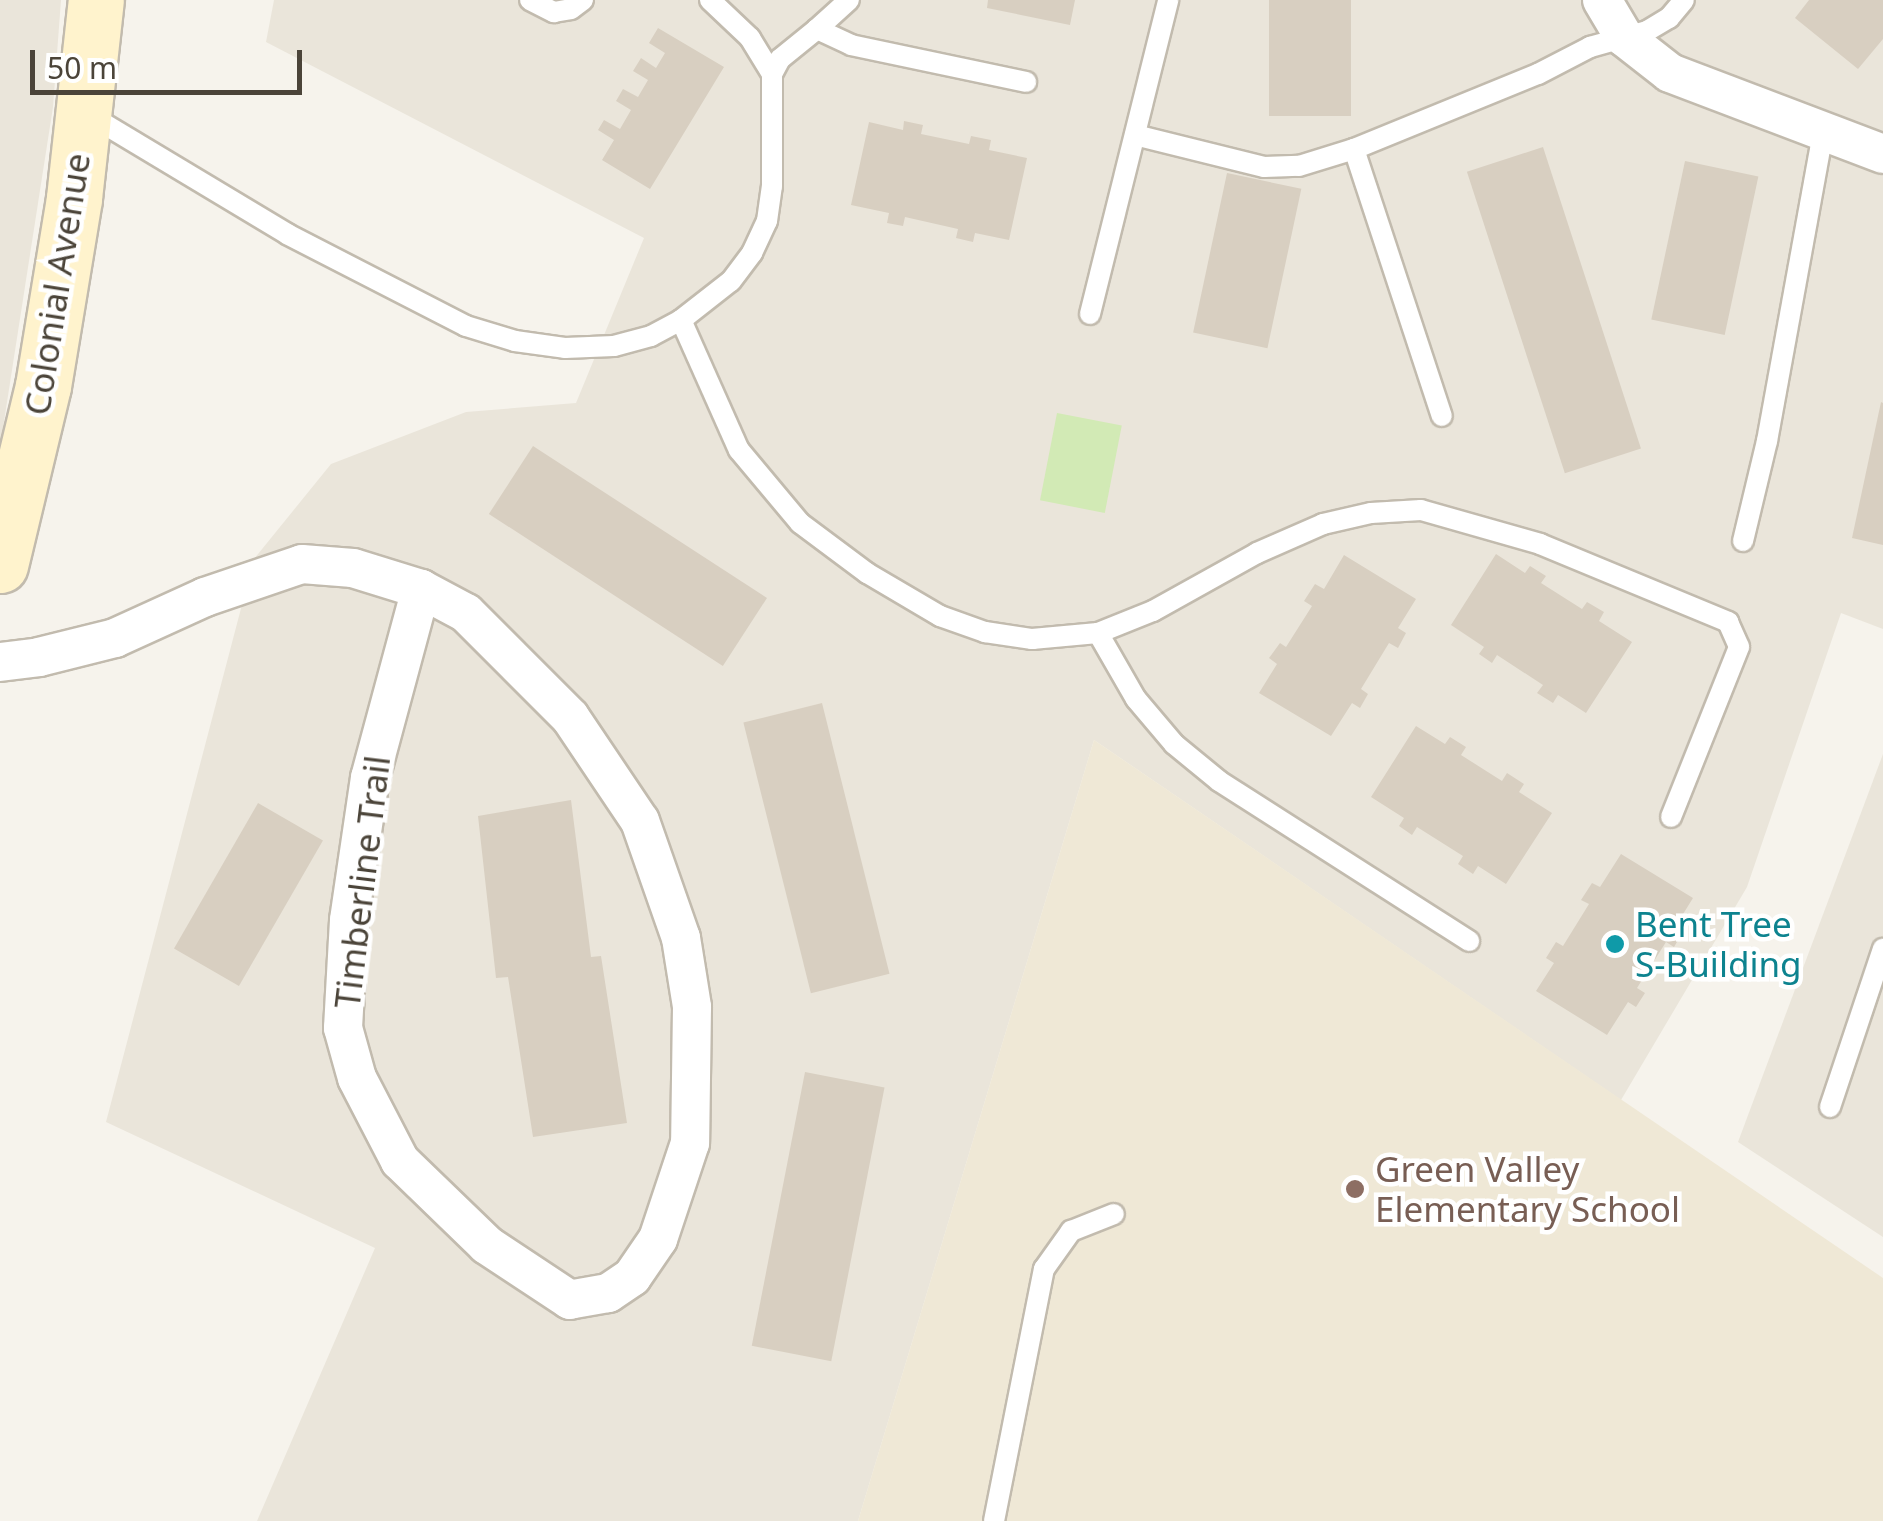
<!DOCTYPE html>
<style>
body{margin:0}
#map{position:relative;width:1883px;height:1521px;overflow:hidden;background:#f6f3ec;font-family:"Noto Sans",sans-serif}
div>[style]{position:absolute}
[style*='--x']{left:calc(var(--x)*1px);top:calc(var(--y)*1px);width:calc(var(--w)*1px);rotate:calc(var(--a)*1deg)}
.residential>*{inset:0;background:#eae5da}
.education>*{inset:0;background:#efe8d6}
.green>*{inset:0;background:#d2eab5;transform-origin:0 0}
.building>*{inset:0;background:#d8cfc1;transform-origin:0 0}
.roads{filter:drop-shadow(2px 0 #c2bbae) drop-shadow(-2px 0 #c2bbae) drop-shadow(0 2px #c2bbae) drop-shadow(0 -2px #c2bbae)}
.service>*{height:20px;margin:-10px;padding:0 10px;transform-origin:10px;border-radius:10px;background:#fff}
.minor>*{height:38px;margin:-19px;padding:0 19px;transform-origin:19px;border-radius:19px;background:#fff}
.secondary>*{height:55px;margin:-27.5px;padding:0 27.5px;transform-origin:27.5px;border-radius:27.5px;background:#fff3cd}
.dots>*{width:28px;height:28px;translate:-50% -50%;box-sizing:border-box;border:5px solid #fff;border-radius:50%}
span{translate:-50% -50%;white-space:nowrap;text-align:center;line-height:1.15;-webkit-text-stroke:9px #fff;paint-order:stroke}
.street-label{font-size:35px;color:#4b4439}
.culture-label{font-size:35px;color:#0d838f}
.left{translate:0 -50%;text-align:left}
.education-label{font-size:35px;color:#785e54}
.scale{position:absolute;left:30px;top:50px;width:272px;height:45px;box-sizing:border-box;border:5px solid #4b4439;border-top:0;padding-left:12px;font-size:30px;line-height:35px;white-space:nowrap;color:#4b4439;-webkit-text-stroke:8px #fff;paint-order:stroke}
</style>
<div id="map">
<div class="residential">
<div style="clip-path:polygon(0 0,61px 0,53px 107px,0 447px)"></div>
<div style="clip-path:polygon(274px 0,1883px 0,1883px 629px,1841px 613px,1747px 887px,1621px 1100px,1094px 740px,858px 1521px,257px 1521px,375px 1248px,106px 1122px,254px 559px,331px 464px,466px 412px,576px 403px,644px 238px,266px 42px)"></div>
<div style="clip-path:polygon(1883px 754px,1883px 1237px,1738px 1142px)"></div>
</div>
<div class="education">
<div style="clip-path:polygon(1094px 740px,1883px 1278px,1883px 1521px,858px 1521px)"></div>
</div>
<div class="green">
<div style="left:1057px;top:413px;width:66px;height:89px;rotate:11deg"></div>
</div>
<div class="building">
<div style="clip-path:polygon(988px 0,1075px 0,1070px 25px,987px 8px)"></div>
<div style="left:1269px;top:0;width:82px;height:116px"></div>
<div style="clip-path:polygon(1809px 0,1883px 0,1883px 39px,1858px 69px,1795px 18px)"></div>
<div style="clip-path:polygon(658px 28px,724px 67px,650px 189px,602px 160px,614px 140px,598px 130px,604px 120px,620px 129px,631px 110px,616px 101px,623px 89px,638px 97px,648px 80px,633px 71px,641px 58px,656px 68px,665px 53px,649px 43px)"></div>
<div style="clip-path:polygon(904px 121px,923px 125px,921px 134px,969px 144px,971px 136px,991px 140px,989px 150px,1027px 158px,1009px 240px,975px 233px,973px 242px,956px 238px,958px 229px,905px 217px,903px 226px,887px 223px,889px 213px,851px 205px,869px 122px,903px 130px)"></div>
<div style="left:1543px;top:147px;width:317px;height:80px;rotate:72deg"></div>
<div style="left:1685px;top:161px;width:75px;height:162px;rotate:12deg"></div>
<div style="left:1227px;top:173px;width:76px;height:163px;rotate:12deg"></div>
<div style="clip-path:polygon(1881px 402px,1883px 403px,1883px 545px,1852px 538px)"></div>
<div style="left:533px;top:446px;width:279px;height:81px;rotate:33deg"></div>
<div style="clip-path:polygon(1496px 554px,1525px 573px,1530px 566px,1546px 576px,1541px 583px,1582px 609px,1587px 602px,1604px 612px,1599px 621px,1632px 642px,1586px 713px,1558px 695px,1553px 703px,1537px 693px,1543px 685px,1497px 655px,1492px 663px,1479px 654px,1484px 647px,1451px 625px)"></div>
<div style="clip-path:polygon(1344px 555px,1416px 599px,1398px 628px,1406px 633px,1398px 648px,1389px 643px,1361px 689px,1368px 694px,1360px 708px,1352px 703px,1331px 736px,1259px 693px,1277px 664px,1269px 658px,1280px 643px,1286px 647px,1312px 606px,1304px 601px,1315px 584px,1324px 589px)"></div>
<div style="left:822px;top:703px;width:279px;height:81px;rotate:76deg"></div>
<div style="clip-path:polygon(1416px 726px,1445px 744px,1450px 737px,1466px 747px,1461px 755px,1502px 781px,1507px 773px,1524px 784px,1519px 792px,1552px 813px,1506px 884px,1478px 866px,1473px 874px,1458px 864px,1463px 856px,1417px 827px,1412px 835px,1399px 826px,1404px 818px,1371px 797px)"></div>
<div style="clip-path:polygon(571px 800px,591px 957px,601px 956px,627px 1123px,533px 1137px,508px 977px,496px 978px,478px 816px)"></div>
<div style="left:258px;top:803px;width:75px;height:168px;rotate:30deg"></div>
<div style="clip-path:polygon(1621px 854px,1693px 898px,1675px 927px,1683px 932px,1674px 947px,1666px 942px,1637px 988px,1645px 993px,1636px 1007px,1628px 1002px,1607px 1035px,1536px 991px,1554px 963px,1546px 958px,1556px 942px,1563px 946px,1589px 904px,1581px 900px,1592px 883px,1600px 887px)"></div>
<div style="left:805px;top:1072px;width:81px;height:279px;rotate:11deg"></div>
</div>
<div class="roads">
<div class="service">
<div style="--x:530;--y:0;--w:27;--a:27"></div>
<div style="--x:554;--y:12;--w:17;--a:-10"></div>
<div style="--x:571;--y:9;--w:15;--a:-37"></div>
<div style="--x:710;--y:0;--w:55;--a:43.5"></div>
<div style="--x:750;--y:38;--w:42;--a:58.6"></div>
<div style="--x:817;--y:29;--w:43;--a:-42.2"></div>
<div style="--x:86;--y:113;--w:235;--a:31"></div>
<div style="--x:287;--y:234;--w:201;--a:27.2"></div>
<div style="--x:466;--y:326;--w:51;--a:17"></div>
<div style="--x:515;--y:341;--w:50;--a:8"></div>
<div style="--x:565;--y:348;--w:49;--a:-2.3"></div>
<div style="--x:614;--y:346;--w:38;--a:-15"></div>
<div style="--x:651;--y:336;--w:34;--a:-28"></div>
<div style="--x:681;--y:320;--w:63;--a:-38"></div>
<div style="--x:731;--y:281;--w:35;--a:-53"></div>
<div style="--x:752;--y:253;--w:35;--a:-65"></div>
<div style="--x:767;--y:221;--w:35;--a:-82"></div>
<div style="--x:772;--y:186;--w:112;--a:-90"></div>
<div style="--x:772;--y:74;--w:17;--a:-62"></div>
<div style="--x:780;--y:59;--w:48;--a:-39"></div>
<div style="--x:817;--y:29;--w:38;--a:25"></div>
<div style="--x:851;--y:45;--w:179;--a:11.9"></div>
<div style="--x:1135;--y:135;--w:133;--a:13.9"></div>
<div style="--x:1264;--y:167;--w:35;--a:-2"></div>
<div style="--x:1299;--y:166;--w:58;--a:-17.2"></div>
<div style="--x:1354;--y:149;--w:199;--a:-22.2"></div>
<div style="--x:1538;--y:74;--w:59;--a:-27.4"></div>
<div style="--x:1590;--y:47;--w:59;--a:-15.7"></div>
<div style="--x:1647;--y:31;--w:26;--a:-31"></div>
<div style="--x:1669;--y:18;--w:23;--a:-50"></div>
<div style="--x:1354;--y:149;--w:281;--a:71.8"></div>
<div style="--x:1090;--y:314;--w:324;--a:-76"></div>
<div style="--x:681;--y:320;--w:142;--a:66"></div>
<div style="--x:739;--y:450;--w:95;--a:50.1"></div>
<div style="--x:800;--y:523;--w:84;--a:36.7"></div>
<div style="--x:867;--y:573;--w:85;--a:30.5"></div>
<div style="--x:940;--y:616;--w:48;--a:19.6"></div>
<div style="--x:985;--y:632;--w:48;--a:8.5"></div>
<div style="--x:1032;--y:639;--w:66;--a:-5.2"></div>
<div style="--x:1098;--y:633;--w:59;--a:-21.8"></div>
<div style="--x:1153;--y:611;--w:119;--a:-29.1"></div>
<div style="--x:1257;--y:553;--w:72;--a:-23.7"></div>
<div style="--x:1323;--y:524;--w:49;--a:-12.9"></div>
<div style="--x:1371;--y:513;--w:50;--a:-3.4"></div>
<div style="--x:1421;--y:510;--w:124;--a:15.9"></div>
<div style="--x:1540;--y:544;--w:204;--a:22.5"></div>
<div style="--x:1728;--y:622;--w:27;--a:66"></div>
<div style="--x:1739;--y:647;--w:183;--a:111.8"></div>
<div style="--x:1743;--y:541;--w:103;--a:-76.5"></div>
<div style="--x:1767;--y:441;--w:314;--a:-79.7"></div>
<div style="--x:1098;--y:633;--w:76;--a:60.1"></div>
<div style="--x:1136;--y:699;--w:59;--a:49.8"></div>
<div style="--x:1174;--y:744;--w:58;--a:39.4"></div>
<div style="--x:1219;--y:781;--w:297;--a:32.6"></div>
<div style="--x:1830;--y:1107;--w:167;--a:-71.5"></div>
<div style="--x:994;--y:1521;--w:257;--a:-78.8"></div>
<div style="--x:1044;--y:1269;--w:47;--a:-54.6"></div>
<div style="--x:1071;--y:1231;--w:46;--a:-21.6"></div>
</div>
<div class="minor">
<div style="--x:1602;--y:0;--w:43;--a:59.3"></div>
<div style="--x:1624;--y:37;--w:58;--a:38"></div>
<div style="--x:1670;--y:73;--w:228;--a:20.8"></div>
<div style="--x:421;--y:589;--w:51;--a:28.1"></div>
<div style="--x:466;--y:613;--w:147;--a:45"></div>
<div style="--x:570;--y:717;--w:125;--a:56.1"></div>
<div style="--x:640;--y:821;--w:124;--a:70.7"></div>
<div style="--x:681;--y:938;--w:70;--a:80.9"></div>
<div style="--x:692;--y:1007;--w:136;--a:90.8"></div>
<div style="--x:690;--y:1143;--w:101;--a:108.4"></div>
<div style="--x:658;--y:1239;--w:46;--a:124.4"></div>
<div style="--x:632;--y:1277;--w:29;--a:146"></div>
<div style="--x:608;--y:1293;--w:39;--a:170"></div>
<div style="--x:570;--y:1300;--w:100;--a:-146.5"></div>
<div style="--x:487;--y:1245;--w:121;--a:-136"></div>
<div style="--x:400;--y:1161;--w:93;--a:-117.4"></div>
<div style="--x:357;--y:1078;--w:52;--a:-105.6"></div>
<div style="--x:343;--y:1028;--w:108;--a:-86.8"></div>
<div style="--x:349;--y:920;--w:144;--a:-81.6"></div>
<div style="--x:370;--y:778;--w:196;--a:-74.9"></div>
<div style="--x:0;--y:662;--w:39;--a:-7"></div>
<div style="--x:39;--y:657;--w:78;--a:-14"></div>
<div style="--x:115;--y:638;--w:99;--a:-24.5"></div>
<div style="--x:205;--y:597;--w:102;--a:-18.8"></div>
<div style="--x:302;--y:564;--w:51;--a:4.5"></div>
<div style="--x:353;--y:568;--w:71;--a:17.2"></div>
</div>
<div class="secondary">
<div style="--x:0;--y:565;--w:184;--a:-76.5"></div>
<div style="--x:43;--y:386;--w:191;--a:-80.6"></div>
<div style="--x:74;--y:198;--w:199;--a:-83.7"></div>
</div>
</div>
<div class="dots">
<div style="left:1615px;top:944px;background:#0f9aa8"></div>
<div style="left:1355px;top:1189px;background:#8d6e63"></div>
</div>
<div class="street-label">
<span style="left:57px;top:284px;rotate:-81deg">Colonial Avenue</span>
<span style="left:362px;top:882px;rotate:-83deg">Timberline Trail</span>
</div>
<div class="culture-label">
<span class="left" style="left:1635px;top:944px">Bent Tree<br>S-Building</span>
</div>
<div class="education-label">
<span class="left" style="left:1375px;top:1189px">Green Valley<br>Elementary School</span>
</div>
<div class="scale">50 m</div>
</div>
